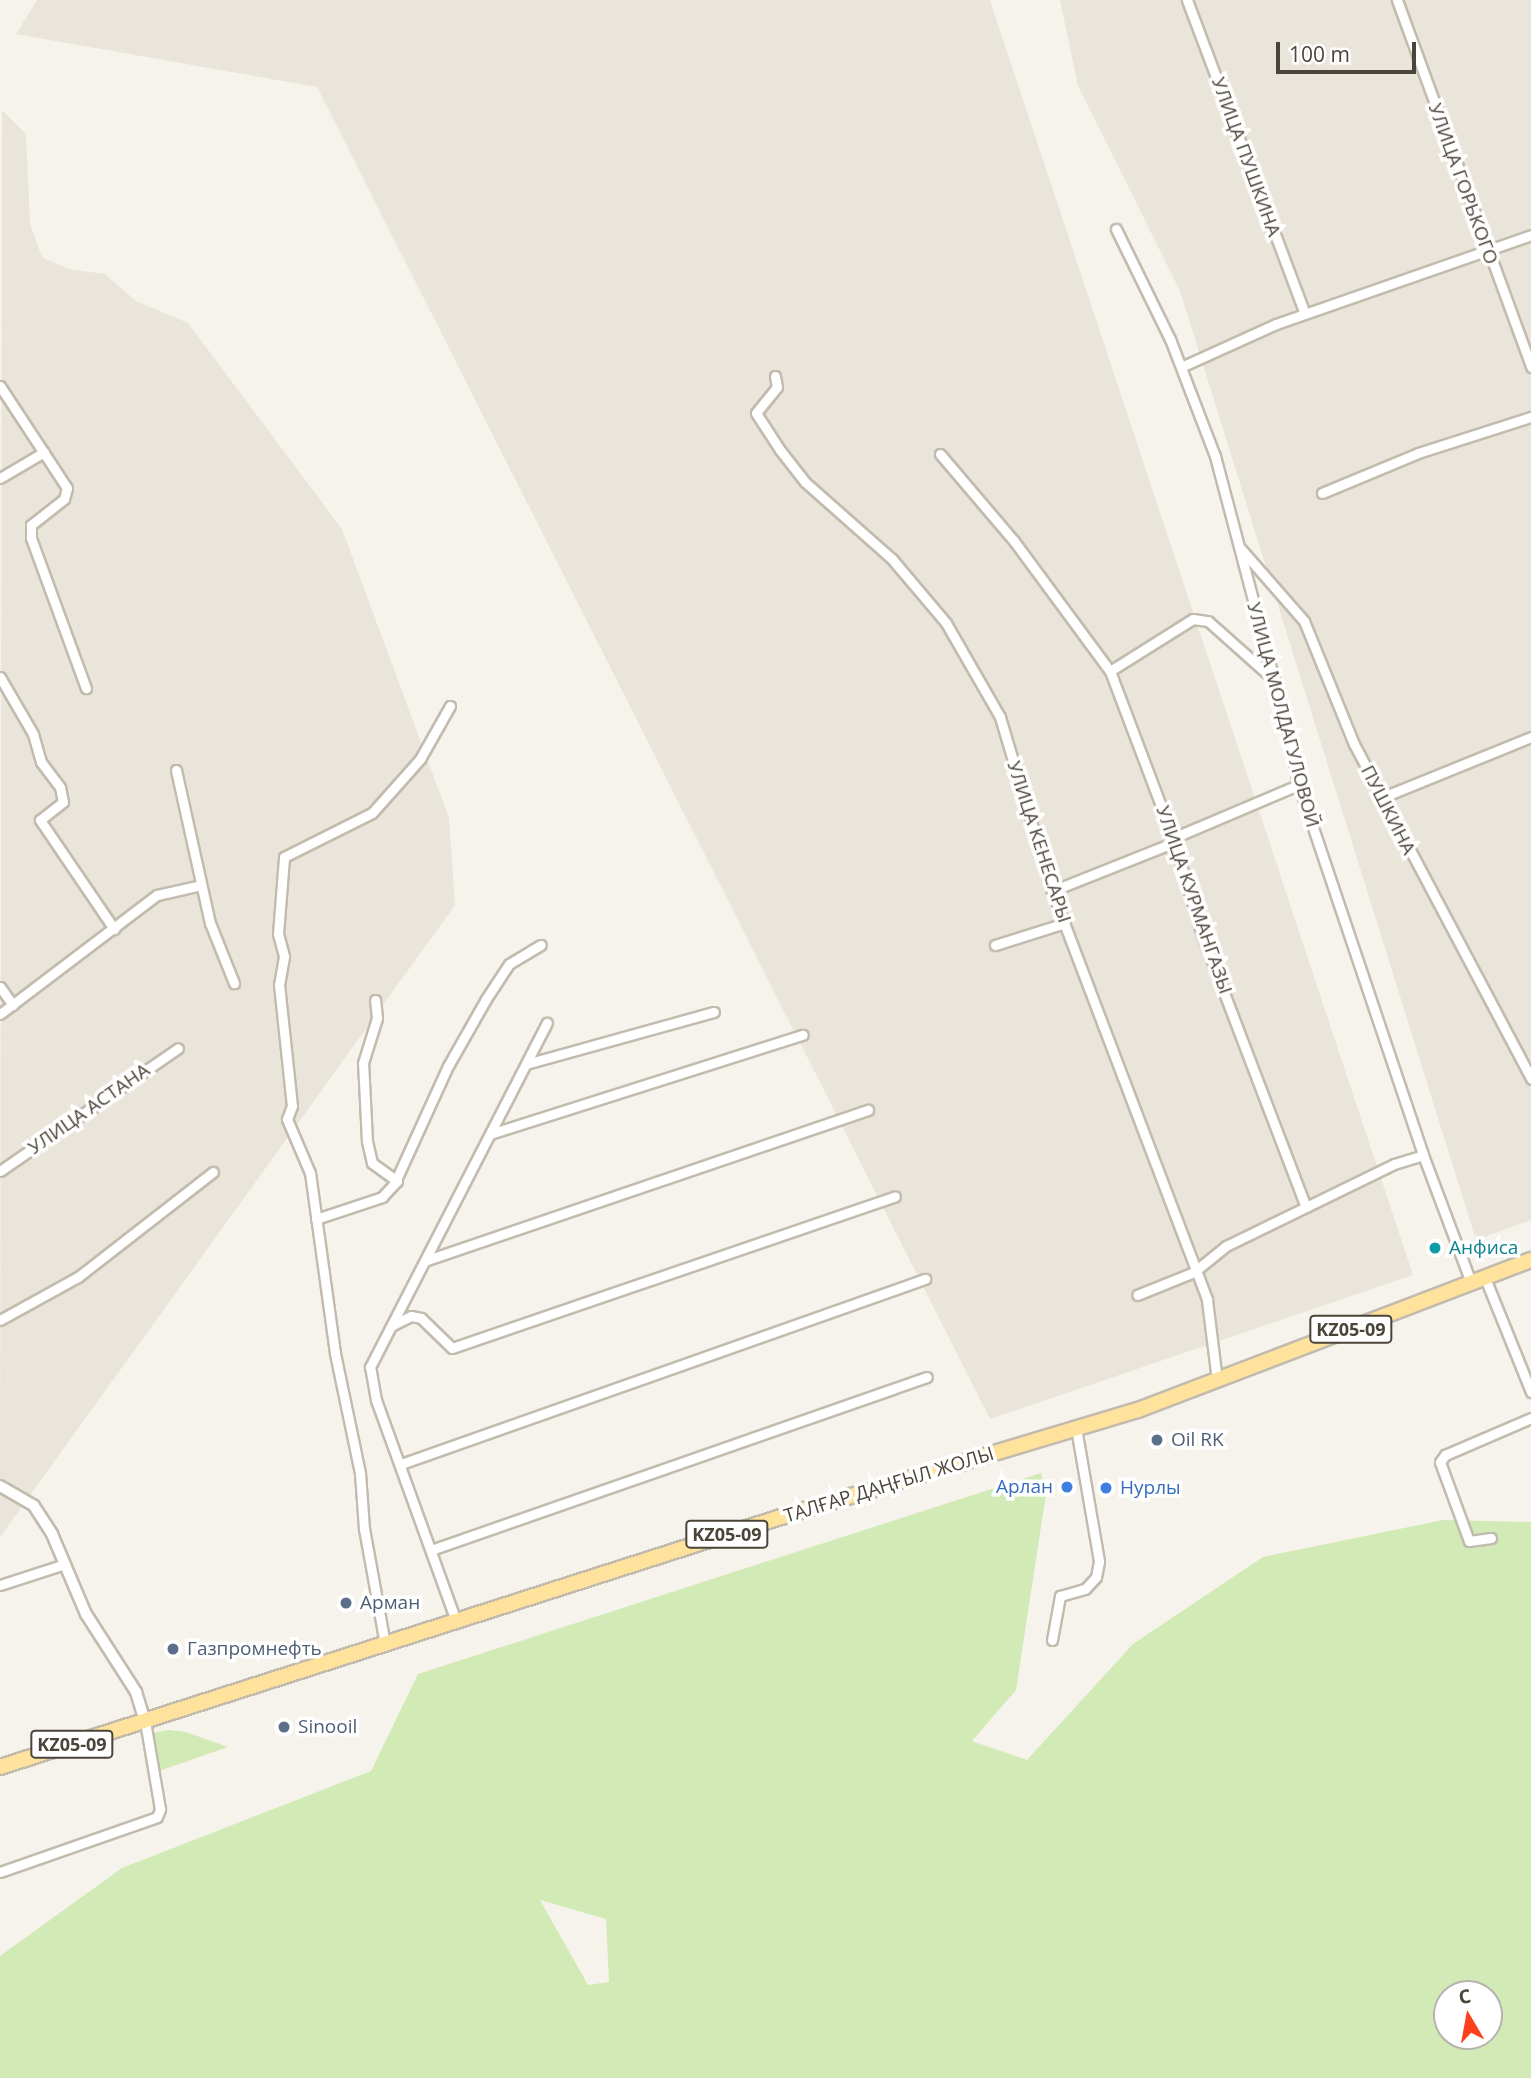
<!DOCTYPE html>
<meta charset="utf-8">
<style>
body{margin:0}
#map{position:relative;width:1531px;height:2078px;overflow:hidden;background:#f6f3ec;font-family:"Open Sans",sans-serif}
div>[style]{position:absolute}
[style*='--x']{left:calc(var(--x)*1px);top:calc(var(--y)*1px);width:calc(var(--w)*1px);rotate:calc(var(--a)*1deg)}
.residential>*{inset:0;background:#eae5da}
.green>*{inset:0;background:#d2eab5}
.roads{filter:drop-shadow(2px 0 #c2bbae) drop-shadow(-2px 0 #c2bbae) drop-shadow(0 2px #c2bbae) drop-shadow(0 -2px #c2bbae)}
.minor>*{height:9px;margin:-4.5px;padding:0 4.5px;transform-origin:4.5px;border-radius:4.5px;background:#fff}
.tertiary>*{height:10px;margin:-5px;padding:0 5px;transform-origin:5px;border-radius:5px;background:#fff}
.primary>*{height:14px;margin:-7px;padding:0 7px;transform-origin:7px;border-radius:7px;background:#ffe39c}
.dots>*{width:19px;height:19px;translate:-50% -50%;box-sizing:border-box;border:4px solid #fff;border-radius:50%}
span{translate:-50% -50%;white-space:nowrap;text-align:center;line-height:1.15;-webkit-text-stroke:7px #fff;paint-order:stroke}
.shield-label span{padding:2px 5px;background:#fff;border:2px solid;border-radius:5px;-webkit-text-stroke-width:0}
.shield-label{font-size:18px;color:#4b4439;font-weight:700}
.street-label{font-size:19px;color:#4b4439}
.culture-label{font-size:19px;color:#0d838f}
.left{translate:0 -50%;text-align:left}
.service-label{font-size:19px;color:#4e5e75}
.shop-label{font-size:19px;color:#366cbe}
.right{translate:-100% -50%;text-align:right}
.north{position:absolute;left:1433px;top:1980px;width:70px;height:70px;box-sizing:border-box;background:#fff;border:2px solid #b7b4b0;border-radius:50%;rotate:350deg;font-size:19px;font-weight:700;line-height:28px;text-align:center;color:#4b4439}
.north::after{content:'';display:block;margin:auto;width:24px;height:32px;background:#fc3f1d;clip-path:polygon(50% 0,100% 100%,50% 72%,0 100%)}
.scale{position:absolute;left:1276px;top:42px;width:140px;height:32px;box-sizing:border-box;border:4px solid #4b4439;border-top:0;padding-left:9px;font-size:21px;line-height:24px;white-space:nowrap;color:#4b4439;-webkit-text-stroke:5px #fff;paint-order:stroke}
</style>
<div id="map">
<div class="residential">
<div style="clip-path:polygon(37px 0,990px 0,1413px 1275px,990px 1419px,317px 87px,16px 34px)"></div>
<div style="clip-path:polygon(1060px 0,1531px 0,1531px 1220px,1476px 1240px,1180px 291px,1078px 86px)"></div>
<div style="clip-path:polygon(2px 110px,26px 134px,30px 224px,42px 257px,68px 269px,105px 274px,136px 301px,188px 323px,342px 529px,449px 818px,455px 905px,0 1537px)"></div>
</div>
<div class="green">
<div style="clip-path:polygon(evenodd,1041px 1473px,1046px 1494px,1016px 1690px,972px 1741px,1027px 1760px,1133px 1644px,1263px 1557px,1443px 1520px,1531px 1522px,1531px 2078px,0 2078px,0 1956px,122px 1868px,371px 1771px,418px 1674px,1041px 1473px,540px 1900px,606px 1919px,609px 1982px,588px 1985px,540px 1900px,1041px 1473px,1447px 1994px,1489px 1994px,1489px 2036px,1447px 2036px,1447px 1994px)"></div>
<div style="clip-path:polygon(169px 1730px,186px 1732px,228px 1747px,159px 1771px,152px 1733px)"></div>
</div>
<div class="roads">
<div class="minor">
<div style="--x:1187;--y:0;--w:335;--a:69.4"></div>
<div style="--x:1397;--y:0;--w:391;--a:69.9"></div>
<div style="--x:1116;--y:229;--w:123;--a:63.9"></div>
<div style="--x:1170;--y:339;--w:125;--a:69"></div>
<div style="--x:1215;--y:456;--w:293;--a:75.2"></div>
<div style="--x:1290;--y:739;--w:42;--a:80.3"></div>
<div style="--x:1297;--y:780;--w:396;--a:71.4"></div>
<div style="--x:1423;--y:1155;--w:137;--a:69.4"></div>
<div style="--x:1181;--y:367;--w:104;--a:-24.4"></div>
<div style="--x:1276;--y:324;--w:270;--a:-19.2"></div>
<div style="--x:775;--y:376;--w:11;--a:80"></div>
<div style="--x:777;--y:387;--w:33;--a:129"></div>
<div style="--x:756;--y:413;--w:44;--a:57"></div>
<div style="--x:780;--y:450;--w:41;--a:52"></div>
<div style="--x:805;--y:482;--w:116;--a:41.5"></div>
<div style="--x:892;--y:559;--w:84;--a:49.8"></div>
<div style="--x:946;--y:623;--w:108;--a:60.1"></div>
<div style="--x:1000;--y:717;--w:182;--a:73.4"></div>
<div style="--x:1052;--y:891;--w:437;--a:69.2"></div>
<div style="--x:1207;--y:1300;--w:81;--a:82.9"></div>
<div style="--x:0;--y:386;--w:122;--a:56.7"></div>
<div style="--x:67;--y:488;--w:11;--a:105"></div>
<div style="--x:64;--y:499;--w:42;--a:141.8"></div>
<div style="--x:31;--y:525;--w:13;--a:90"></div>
<div style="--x:31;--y:538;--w:160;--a:69.9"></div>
<div style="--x:940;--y:454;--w:114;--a:49.6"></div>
<div style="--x:1014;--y:541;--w:162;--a:53.6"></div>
<div style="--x:1110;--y:671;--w:178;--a:69.3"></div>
<div style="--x:1173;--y:838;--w:101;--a:73.4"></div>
<div style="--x:1202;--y:935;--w:291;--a:69.1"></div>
<div style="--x:1306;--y:1207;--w:89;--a:154"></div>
<div style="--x:1226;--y:1246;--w:41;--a:140.9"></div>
<div style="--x:1194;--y:1272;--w:61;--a:158"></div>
<div style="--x:0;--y:478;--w:51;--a:-30.6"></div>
<div style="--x:1322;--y:493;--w:104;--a:-22.6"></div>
<div style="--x:1418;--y:453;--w:119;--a:-17.7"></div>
<div style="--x:1241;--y:549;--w:96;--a:48.8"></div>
<div style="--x:1304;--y:621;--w:133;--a:67.9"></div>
<div style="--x:1354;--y:744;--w:379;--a:62.1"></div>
<div style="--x:1110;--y:671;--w:98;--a:-32.1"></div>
<div style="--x:1193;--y:619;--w:15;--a:8"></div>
<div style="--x:1208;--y:621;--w:87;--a:41.7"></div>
<div style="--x:0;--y:677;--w:66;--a:59.9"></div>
<div style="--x:33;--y:734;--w:29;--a:74"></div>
<div style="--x:41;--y:762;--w:31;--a:53"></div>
<div style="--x:60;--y:787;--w:15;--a:79"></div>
<div style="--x:63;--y:802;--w:29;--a:142"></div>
<div style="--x:40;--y:820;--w:132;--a:55.8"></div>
<div style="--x:176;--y:770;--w:157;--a:77.5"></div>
<div style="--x:210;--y:923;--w:65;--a:68.2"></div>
<div style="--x:1383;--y:797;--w:160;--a:-22.1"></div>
<div style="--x:1173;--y:838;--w:136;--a:-23"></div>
<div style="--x:1052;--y:891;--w:132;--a:-21.7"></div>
<div style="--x:995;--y:945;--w:73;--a:-17.4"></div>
<div style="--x:0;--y:987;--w:22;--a:54"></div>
<div style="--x:0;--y:1014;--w:197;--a:-37.2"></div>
<div style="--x:157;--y:895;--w:45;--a:-12.8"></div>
<div style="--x:526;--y:1064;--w:195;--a:-15.5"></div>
<div style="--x:490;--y:1134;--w:328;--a:-17.6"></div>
<div style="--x:0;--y:1171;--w:216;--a:-34.6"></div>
<div style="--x:396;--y:1180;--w:125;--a:-65.5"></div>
<div style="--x:448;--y:1066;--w:77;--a:-60.4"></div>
<div style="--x:486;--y:999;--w:42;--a:-56.7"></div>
<div style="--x:509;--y:964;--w:37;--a:-31"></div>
<div style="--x:1306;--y:1207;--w:98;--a:-26"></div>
<div style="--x:1394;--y:1164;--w:30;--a:-17"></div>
<div style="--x:316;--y:1219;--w:70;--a:-18.4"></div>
<div style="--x:382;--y:1197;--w:22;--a:-47"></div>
<div style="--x:397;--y:1181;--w:31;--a:-144"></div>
<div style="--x:372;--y:1163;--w:23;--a:-103"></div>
<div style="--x:367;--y:1141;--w:78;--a:-92.9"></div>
<div style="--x:363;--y:1063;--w:47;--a:-72.7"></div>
<div style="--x:377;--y:1018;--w:18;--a:-96"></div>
<div style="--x:427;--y:1260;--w:466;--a:-18.8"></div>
<div style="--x:1485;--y:1278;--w:123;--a:68"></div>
<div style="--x:0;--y:1320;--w:89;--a:-28.9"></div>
<div style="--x:78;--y:1277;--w:171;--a:-37.9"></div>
<div style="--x:393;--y:1325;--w:20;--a:-27"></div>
<div style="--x:411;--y:1316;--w:10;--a:11"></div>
<div style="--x:421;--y:1318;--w:43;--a:44.1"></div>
<div style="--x:452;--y:1348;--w:468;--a:-18.9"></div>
<div style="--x:401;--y:1464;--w:556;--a:-19.45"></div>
<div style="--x:1491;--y:1538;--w:22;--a:172"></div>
<div style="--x:1469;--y:1541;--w:84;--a:-110.2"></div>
<div style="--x:1440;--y:1462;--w:9;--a:-54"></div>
<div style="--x:1445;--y:1455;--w:94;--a:-23.3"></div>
<div style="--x:431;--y:1550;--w:525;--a:-19.23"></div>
<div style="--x:0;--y:1585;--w:65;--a:-17.9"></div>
<div style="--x:456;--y:1621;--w:235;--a:-109.9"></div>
<div style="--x:376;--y:1400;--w:34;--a:-100"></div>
<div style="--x:370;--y:1367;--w:387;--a:-62.8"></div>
<div style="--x:1052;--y:1640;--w:45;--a:-79.7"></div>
<div style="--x:1060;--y:1596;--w:26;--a:-16"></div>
<div style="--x:1085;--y:1589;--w:16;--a:-47"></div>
<div style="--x:1096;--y:1577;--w:16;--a:-79"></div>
<div style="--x:1099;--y:1561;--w:135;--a:-99.8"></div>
<div style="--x:385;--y:1644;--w:117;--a:-100.3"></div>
<div style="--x:364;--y:1529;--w:56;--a:-94.1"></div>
<div style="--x:360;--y:1473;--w:123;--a:-101.8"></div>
<div style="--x:335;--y:1353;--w:182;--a:-97.9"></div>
<div style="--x:310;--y:1173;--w:59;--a:-113.1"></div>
<div style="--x:287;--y:1119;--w:14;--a:-69"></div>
<div style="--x:292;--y:1106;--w:122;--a:-96.1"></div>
<div style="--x:279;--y:985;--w:29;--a:-80"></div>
<div style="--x:284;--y:956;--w:23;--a:-105"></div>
<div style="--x:278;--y:934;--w:77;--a:-85.5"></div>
<div style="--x:284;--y:857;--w:98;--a:-26.6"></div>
<div style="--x:372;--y:813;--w:72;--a:-48.4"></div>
<div style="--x:420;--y:759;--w:61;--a:-60.5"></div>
<div style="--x:0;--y:1872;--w:166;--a:-19.3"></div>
<div style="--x:157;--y:1817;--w:9;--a:-69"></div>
<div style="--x:160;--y:1809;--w:89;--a:-99.7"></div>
</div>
<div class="tertiary">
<div style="--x:0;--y:1486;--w:39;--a:30"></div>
<div style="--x:34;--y:1506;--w:33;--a:57"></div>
<div style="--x:52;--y:1534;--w:87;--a:67"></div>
<div style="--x:86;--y:1614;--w:93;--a:57.3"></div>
<div style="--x:136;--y:1692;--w:30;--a:73"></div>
</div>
<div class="primary">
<div style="--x:0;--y:1767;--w:820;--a:-17.75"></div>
<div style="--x:781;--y:1517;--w:373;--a:-16.7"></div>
<div style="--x:1138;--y:1410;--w:421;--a:-20.9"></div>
</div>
</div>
<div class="dots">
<div style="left:1435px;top:1248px;background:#0f9aa8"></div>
<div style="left:1157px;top:1440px;background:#5c6f8a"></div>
<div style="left:1067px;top:1487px;background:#3f7fe0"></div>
<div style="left:1106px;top:1488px;background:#3f7fe0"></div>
<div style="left:346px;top:1603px;background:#5c6f8a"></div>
<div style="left:173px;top:1649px;background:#5c6f8a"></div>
<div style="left:284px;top:1727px;background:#5c6f8a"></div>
</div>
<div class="shield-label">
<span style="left:1351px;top:1329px">KZ05-09</span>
<span style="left:727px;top:1534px">KZ05-09</span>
<span style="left:72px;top:1744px">KZ05-09</span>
</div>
<div class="street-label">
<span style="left:1246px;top:157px;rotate:70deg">УЛИЦА ПУШКИНА</span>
<span style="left:1463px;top:184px;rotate:70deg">УЛИЦА ГОРЬКОГО</span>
<span style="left:1283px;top:715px;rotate:75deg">УЛИЦА МОЛДАГУЛОВОЙ</span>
<span style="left:1388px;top:810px;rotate:63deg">ПУШКИНА</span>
<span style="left:1039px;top:842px;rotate:72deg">УЛИЦА КЕНЕСАРЫ</span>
<span style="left:1194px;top:900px;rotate:71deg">УЛИЦА КУРМАНГАЗЫ</span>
<span style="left:89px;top:1109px;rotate:-35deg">УЛИЦА АСТАНА</span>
<span style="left:889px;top:1485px;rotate:-17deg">ТАЛҒАР ДАҢҒЫЛ ЖОЛЫ</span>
</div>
<div class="culture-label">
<span class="left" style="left:1449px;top:1248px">Анфиса</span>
</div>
<div class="service-label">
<span class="left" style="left:1171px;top:1440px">Oil RK</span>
<span class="left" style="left:360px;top:1603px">Арман</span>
<span class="left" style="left:187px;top:1649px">Газпромнефть</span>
<span class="left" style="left:298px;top:1727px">Sinooil</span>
</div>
<div class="shop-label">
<span class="right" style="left:1053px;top:1487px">Арлан</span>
<span class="left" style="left:1120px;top:1488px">Нурлы</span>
</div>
<div class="north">С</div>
<div class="scale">100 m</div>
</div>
